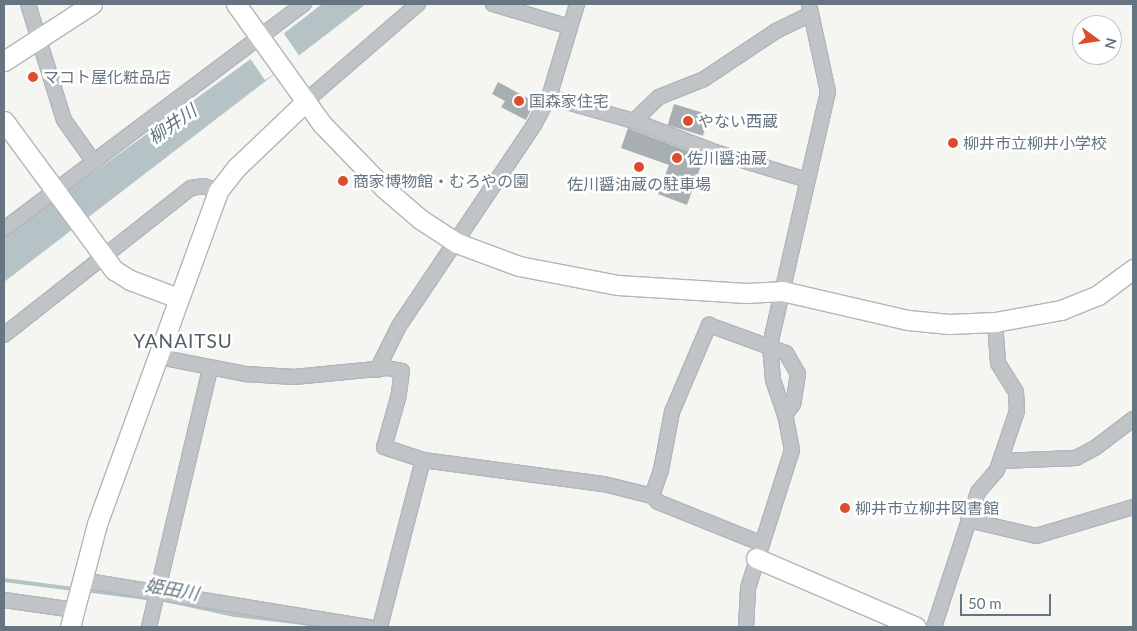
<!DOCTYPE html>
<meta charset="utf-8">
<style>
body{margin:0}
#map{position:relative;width:1137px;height:631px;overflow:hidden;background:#f5f5f1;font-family:Lato,"Noto Sans JP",sans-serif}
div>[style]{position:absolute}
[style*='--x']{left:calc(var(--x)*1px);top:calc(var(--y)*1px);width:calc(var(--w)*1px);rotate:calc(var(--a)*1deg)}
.water>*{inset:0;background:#b6c3c6}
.pier>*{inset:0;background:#f5f5f1;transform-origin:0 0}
.stream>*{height:4px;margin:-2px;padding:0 2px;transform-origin:2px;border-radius:2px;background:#b6c3c6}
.building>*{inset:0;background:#a7afb3;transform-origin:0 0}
.roads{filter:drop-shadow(1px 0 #b0b6ba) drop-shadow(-1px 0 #b0b6ba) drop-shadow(0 1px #b0b6ba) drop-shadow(0 -1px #b0b6ba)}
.street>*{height:14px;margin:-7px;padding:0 7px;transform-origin:7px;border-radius:7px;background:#c0c4c7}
.secondary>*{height:19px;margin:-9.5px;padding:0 9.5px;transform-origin:9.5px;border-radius:9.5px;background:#fff}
.dots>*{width:14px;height:14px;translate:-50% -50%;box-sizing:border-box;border:2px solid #fff;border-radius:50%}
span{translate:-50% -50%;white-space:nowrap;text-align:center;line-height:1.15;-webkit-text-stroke:5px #fff;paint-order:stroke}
.poi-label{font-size:16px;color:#657581}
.left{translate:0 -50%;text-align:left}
.water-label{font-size:18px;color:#60777e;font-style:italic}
.quarter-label{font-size:19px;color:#525e66;letter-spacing:1px}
.frame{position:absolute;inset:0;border:5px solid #657581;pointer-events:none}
.north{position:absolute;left:1072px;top:15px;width:50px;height:50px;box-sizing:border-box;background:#fff;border:1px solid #c1c8cd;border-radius:50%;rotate:104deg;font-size:14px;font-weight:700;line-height:20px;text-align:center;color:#657581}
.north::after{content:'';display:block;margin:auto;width:18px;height:22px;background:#db4e2b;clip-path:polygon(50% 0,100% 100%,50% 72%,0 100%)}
.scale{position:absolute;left:960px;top:594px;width:91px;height:22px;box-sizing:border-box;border:2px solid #657581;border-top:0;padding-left:6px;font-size:15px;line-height:18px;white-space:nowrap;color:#657581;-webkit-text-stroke:4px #fff;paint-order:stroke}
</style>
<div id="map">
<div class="water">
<div style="clip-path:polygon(322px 4px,366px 4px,4px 282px,4px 237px,248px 61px)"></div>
</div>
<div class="pier">
<div style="left:283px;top:32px;width:30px;height:42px;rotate:56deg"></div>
</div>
<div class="stream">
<div style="--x:4;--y:580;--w:70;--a:7.4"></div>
<div style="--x:85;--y:590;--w:69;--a:7.5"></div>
<div style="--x:170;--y:601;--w:66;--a:12.2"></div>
<div style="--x:235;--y:615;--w:77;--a:6.8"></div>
</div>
<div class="building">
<div style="clip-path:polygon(498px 82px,535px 102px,526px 120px,501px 107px,505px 101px,492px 94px)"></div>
<div style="left:674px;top:104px;width:37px;height:22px;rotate:17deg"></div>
<div style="clip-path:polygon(628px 128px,704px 157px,687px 205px,658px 194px,669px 165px,621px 148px)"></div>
</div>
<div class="roads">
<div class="street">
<div style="--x:28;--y:4;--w:121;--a:72.8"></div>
<div style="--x:64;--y:120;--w:50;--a:54.7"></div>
<div style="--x:493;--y:4;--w:80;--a:16.6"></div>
<div style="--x:549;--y:97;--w:88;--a:15.8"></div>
<div style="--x:634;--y:121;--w:87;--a:20.9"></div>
<div style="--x:715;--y:152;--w:96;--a:16.9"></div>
<div style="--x:306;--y:101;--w:148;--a:-40.9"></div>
<div style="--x:634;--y:121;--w:35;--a:-44"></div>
<div style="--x:659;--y:97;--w:48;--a:-21.8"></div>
<div style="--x:704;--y:79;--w:87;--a:-33.7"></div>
<div style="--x:776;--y:31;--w:39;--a:-26"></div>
<div style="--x:4;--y:229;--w:375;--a:-36.9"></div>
<div style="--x:4;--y:335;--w:238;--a:-38.2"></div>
<div style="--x:191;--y:188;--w:12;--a:-9"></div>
<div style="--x:203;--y:186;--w:16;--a:18"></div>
<div style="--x:159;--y:357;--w:89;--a:11.1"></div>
<div style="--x:246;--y:374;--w:48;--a:3.6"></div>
<div style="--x:294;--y:377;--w:93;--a:-5.5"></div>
<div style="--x:387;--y:368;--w:15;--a:11"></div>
<div style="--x:402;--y:371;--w:27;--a:98"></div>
<div style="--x:398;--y:398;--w:51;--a:105.9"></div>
<div style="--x:384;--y:447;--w:41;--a:18.4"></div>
<div style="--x:423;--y:460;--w:183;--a:7.6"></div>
<div style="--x:604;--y:484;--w:49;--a:14"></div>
<div style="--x:652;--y:496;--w:8;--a:45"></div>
<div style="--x:658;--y:502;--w:110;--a:21.9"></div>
<div style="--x:377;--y:370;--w:49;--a:-63.4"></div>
<div style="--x:399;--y:326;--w:242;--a:-56.1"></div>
<div style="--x:534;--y:125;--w:32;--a:-62"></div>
<div style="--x:549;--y:97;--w:97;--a:-73.2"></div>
<div style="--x:1000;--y:461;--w:76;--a:-2.3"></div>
<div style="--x:1076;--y:458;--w:21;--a:-28"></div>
<div style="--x:1095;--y:448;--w:48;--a:-37.3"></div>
<div style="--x:652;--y:496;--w:28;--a:-71"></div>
<div style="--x:661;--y:470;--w:59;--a:-79.3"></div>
<div style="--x:672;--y:412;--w:95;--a:-67"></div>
<div style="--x:709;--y:325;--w:82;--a:20"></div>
<div style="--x:786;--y:353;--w:24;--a:60"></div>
<div style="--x:798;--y:374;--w:30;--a:99"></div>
<div style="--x:793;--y:404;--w:14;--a:126"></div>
<div style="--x:968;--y:520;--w:70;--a:13.2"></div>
<div style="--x:1036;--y:536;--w:101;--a:-16.6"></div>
<div style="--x:81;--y:580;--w:292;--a:9.3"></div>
<div style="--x:4;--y:600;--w:71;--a:8.1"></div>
<div style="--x:149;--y:627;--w:266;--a:-76.7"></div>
<div style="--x:380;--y:627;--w:172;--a:-75.6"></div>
<div style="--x:746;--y:627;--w:39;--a:-87"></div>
<div style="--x:748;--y:588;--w:145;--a:-72.3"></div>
<div style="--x:792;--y:450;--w:36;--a:-101"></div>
<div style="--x:785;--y:415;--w:37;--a:-109"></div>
<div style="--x:773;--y:380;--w:35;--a:-95"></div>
<div style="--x:770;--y:345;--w:260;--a:-77.1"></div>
<div style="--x:828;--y:92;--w:90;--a:-102.2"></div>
<div style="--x:934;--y:627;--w:142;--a:-71.9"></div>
<div style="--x:978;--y:492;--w:29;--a:-49"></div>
<div style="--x:997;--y:470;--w:62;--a:-71.3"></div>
<div style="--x:1017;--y:411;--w:19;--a:-93"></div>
<div style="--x:1016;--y:392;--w:34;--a:-122"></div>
<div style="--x:998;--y:363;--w:41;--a:-94.2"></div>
</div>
<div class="secondary">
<div style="--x:236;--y:4;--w:148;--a:54.4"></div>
<div style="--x:322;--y:124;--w:89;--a:45.9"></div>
<div style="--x:384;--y:188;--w:48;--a:40.7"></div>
<div style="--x:420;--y:219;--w:44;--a:33"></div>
<div style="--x:457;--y:243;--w:66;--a:20.4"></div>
<div style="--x:519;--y:266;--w:101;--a:10.9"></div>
<div style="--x:618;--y:285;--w:128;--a:3.6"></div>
<div style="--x:746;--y:293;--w:36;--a:-3"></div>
<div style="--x:782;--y:291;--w:129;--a:13"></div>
<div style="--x:908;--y:320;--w:41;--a:5.6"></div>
<div style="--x:949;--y:324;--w:46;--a:-2.5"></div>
<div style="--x:995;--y:322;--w:67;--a:-10.3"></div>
<div style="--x:1061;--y:310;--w:40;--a:-22"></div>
<div style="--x:1098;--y:295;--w:44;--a:-36.6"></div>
<div style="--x:4;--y:61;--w:105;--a:-32.9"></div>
<div style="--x:4;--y:121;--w:185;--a:53.6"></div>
<div style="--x:114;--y:270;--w:19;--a:32"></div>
<div style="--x:130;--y:280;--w:51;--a:20.6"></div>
<div style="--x:756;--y:558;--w:174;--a:23.3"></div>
<div style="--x:70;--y:627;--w:106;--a:-75.3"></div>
<div style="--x:97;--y:524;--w:354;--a:-70"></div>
<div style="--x:218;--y:191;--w:31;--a:-52"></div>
<div style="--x:237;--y:167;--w:95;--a:-43.7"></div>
</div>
</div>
<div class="dots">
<div style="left:33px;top:77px;background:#db4e2b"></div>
<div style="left:519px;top:101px;background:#db4e2b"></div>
<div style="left:688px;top:121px;background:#db4e2b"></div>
<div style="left:953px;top:143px;background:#db4e2b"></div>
<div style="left:677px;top:158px;background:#db4e2b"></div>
<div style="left:639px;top:167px;background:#db4e2b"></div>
<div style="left:343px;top:181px;background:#db4e2b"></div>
<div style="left:845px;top:508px;background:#db4e2b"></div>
</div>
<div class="poi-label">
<span class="left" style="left:43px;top:77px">マコト屋化粧品店</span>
<span class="left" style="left:529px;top:101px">国森家住宅</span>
<span class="left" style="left:698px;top:121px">やない西蔵</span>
<span class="left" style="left:963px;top:143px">柳井市立柳井小学校</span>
<span class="left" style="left:687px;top:158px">佐川醤油蔵</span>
<span class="left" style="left:353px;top:181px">商家博物館・むろやの園</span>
<span style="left:639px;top:184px">佐川醤油蔵の駐車場</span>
<span class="left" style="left:855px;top:508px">柳井市立柳井図書館</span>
</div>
<div class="water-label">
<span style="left:172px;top:124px;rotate:-35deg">柳井川</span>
<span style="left:172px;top:589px;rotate:10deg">姫田川</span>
</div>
<div class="quarter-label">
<span style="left:183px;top:341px">YANAITSU</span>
</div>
<div class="frame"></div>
<div class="north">N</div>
<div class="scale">50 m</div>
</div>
